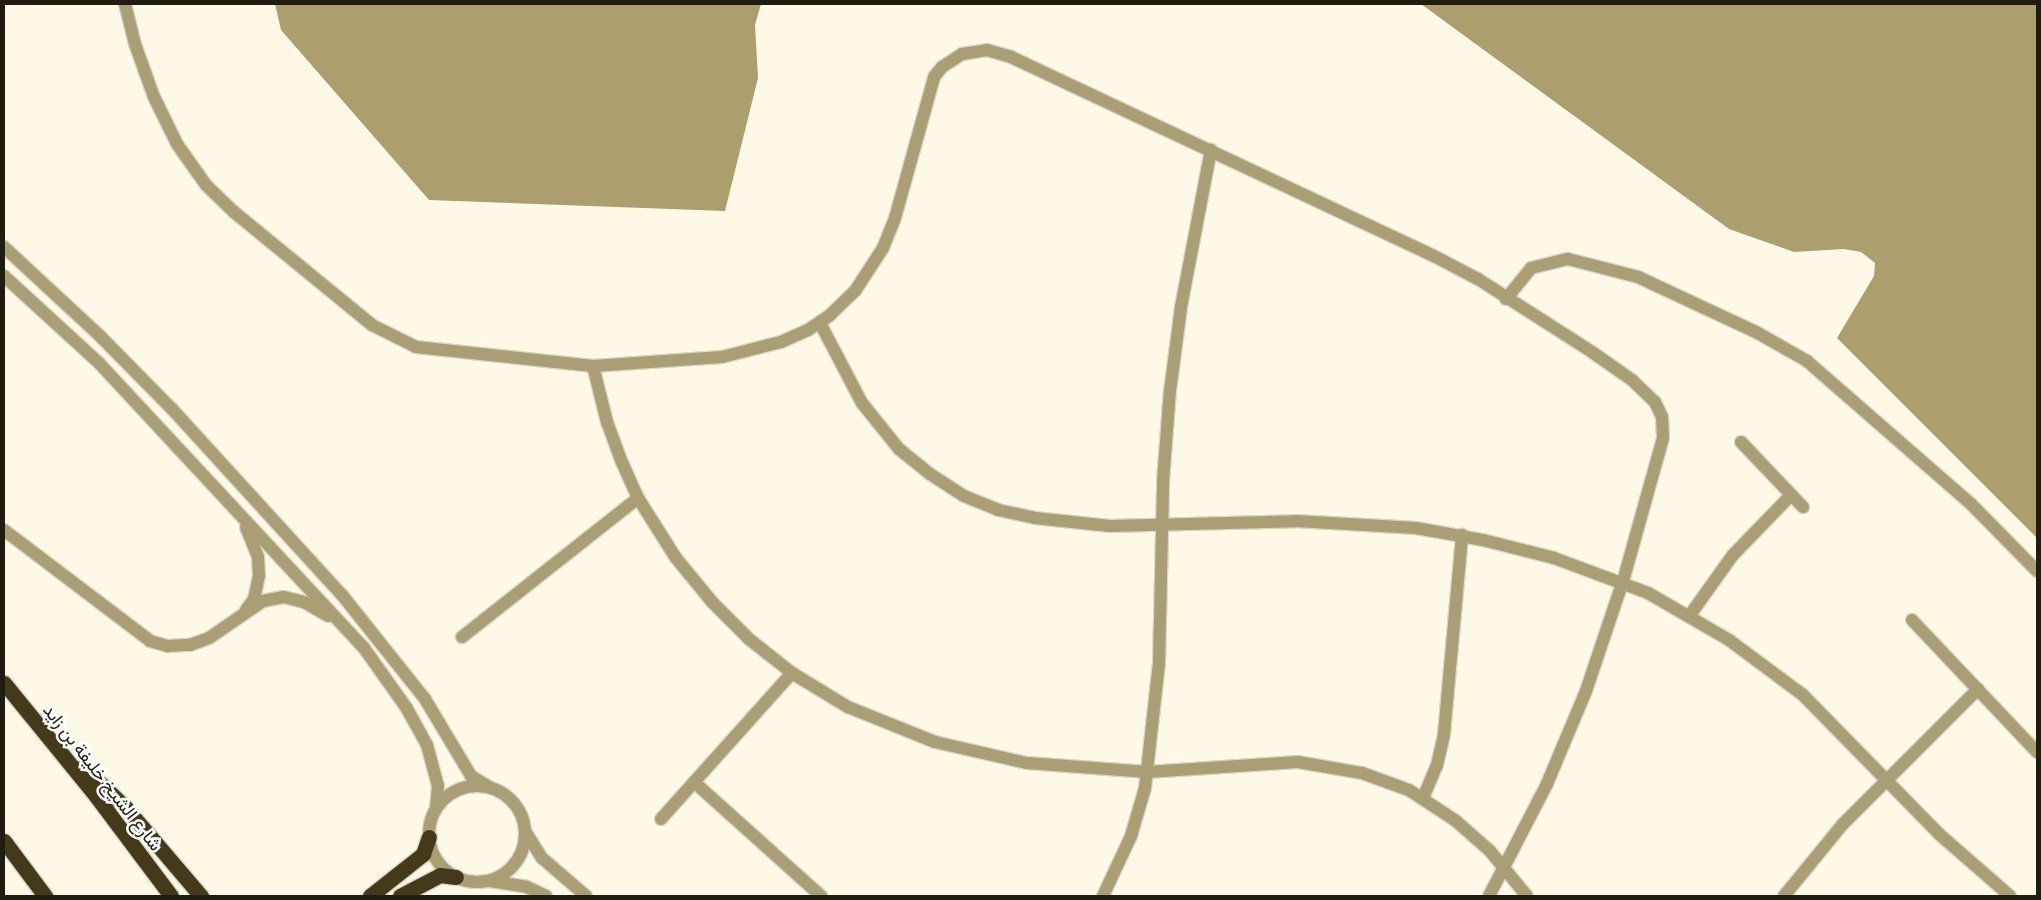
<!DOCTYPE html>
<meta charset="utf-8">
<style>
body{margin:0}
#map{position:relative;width:2041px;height:900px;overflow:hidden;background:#fef9e7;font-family:Barlow,Vazirmatn,sans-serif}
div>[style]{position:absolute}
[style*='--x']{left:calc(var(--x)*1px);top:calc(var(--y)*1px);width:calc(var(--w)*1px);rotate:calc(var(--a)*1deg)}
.water>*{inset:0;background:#ad9e6e}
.roads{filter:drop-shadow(1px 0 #dad6c5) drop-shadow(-1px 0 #dad6c5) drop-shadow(0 1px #dad6c5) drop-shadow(0 -1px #dad6c5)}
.minor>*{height:12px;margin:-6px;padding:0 6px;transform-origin:6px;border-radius:6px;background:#aa9e75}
.minor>.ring{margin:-6px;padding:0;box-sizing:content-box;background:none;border:12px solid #aa9e75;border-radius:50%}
.highway>*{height:15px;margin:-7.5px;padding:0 7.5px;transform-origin:7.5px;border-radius:7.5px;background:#443a1a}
span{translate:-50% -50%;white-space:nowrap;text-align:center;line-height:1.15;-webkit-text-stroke:5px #fff;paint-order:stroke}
.street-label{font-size:18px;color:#1f1c11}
.frame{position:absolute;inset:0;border:5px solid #1f1c11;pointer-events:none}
</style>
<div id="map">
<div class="water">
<div style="clip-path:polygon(275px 4px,761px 4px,755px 25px,758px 78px,725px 211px,429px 200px,281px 30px)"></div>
<div style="clip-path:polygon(1421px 4px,2037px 4px,2037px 538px,1837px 338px,1874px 276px,1875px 263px,1861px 252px,1844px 249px,1794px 252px,1729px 229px)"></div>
</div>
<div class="roads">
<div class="minor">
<div style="--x:125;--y:4;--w:41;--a:76"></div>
<div style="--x:135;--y:44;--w:56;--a:70.3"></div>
<div style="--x:154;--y:97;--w:52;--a:63.9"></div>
<div style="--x:177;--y:144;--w:50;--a:54.7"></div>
<div style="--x:206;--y:185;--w:39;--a:44"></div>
<div style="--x:234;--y:212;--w:178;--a:39.3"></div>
<div style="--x:372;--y:325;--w:49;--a:26.6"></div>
<div style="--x:416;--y:347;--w:178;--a:6.1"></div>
<div style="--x:593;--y:366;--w:129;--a:-4"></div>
<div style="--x:722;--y:357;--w:61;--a:-14.3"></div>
<div style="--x:781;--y:342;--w:30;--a:-24"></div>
<div style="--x:808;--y:330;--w:27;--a:-34"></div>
<div style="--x:830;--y:315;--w:35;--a:-44"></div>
<div style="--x:855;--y:291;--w:51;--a:-56.9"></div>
<div style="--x:883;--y:248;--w:32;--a:-68"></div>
<div style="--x:895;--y:218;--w:146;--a:-74.5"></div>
<div style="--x:934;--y:77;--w:13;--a:-51"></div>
<div style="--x:942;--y:67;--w:24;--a:-33"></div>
<div style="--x:962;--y:54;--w:25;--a:-9"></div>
<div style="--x:987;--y:50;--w:25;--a:16"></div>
<div style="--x:1011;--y:57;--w:465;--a:25.2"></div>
<div style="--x:1432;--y:255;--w:52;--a:27.6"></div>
<div style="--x:1478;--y:279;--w:135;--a:32.6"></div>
<div style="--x:1592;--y:352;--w:49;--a:35"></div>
<div style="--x:1632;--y:380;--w:32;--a:44"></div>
<div style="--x:1655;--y:402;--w:17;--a:65"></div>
<div style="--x:1662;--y:417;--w:21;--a:87"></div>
<div style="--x:1663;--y:438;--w:148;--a:105.6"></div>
<div style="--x:1623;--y:581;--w:116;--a:108.6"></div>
<div style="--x:1586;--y:691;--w:101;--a:112.8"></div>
<div style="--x:1547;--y:784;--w:126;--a:117.4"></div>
<div style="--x:4;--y:247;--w:131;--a:42.8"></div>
<div style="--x:100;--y:336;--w:103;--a:45.4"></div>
<div style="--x:172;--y:409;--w:252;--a:47.6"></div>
<div style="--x:342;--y:595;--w:133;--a:51.4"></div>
<div style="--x:425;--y:699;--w:90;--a:59.1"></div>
<div style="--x:471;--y:776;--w:21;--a:31"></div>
<div style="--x:4;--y:276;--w:129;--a:42.5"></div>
<div style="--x:99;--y:363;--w:389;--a:47.1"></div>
<div style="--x:364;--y:648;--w:72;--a:54.6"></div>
<div style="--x:406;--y:707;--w:43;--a:61.1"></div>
<div style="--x:427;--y:745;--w:42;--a:75"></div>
<div style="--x:438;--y:786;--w:22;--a:95"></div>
<div style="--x:1506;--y:299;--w:40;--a:-51"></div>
<div style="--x:1531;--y:268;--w:38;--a:-14"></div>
<div style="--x:1568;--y:259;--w:72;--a:14.4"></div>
<div style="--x:1638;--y:277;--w:130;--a:25"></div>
<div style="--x:1756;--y:332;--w:59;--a:29.6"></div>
<div style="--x:1807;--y:361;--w:218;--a:41.1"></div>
<div style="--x:1971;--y:504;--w:94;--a:45.4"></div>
<div style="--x:820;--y:323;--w:90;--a:62.3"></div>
<div style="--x:862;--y:403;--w:59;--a:51.2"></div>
<div style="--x:899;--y:449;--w:40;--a:39"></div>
<div style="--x:930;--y:474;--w:40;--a:32.9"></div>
<div style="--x:964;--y:496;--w:37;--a:22"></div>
<div style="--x:998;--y:510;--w:38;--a:12"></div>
<div style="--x:1035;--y:518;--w:75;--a:6.1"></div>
<div style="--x:1110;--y:526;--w:186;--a:-1.5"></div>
<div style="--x:1296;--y:521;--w:120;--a:3.3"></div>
<div style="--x:1416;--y:528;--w:68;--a:10.2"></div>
<div style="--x:1483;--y:540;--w:73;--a:14.2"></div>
<div style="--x:1554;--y:558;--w:100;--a:20.4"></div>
<div style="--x:1648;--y:593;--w:94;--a:30.1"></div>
<div style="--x:1729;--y:640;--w:92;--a:36.6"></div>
<div style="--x:1803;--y:695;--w:194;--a:45.6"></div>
<div style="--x:1939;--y:834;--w:94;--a:41.1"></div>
<div style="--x:593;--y:366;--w:58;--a:76"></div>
<div style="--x:607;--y:422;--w:40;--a:69.8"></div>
<div style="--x:621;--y:460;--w:42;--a:65.9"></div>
<div style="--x:638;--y:498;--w:71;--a:57.7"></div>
<div style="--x:676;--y:558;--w:58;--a:50.6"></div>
<div style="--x:713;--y:603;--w:51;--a:45"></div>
<div style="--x:749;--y:639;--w:55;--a:38.3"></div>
<div style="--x:792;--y:673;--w:66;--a:31.3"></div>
<div style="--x:848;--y:707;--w:94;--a:21.9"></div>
<div style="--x:935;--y:742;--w:94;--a:12.9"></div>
<div style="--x:1027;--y:763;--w:121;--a:4.3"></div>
<div style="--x:1148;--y:772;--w:150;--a:-3.8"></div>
<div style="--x:1298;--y:762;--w:65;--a:9.8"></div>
<div style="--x:1362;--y:773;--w:50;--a:19.9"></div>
<div style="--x:1409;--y:790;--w:56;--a:33.4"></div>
<div style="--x:1456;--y:821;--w:45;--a:41.4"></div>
<div style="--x:1490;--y:851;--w:58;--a:50.6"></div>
<div style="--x:1741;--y:442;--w:90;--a:46.4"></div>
<div style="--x:4;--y:530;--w:183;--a:37.2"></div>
<div style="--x:150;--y:641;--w:19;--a:16"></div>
<div style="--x:168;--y:646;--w:22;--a:-3"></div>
<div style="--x:190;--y:645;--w:20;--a:-20"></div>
<div style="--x:209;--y:638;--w:65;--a:-34.4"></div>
<div style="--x:263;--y:601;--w:21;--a:-11"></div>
<div style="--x:284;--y:597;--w:21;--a:14"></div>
<div style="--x:304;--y:602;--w:28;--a:30"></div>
<div style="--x:246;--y:610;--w:14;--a:-54"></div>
<div style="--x:254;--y:599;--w:24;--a:-78"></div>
<div style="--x:259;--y:576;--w:19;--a:-93"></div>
<div style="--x:258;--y:557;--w:32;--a:-112"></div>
<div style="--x:1690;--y:615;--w:74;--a:-54.4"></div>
<div style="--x:1733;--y:555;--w:83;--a:-46"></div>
<div style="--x:1912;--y:620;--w:182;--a:46.6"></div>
<div style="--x:462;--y:637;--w:224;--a:-38.3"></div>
<div style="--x:694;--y:782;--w:171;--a:41.9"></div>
<div class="ring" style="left:429px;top:786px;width:84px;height:84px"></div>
<div style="--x:1423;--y:798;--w:36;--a:-67"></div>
<div style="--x:1437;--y:765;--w:32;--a:-77"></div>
<div style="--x:1444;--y:734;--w:200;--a:-84.8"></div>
<div style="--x:661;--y:819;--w:196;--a:-48.1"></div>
<div style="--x:525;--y:831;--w:32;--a:58"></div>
<div style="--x:542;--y:858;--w:58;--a:40.8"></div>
<div style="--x:490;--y:881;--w:37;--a:9"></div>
<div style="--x:527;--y:887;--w:21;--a:25"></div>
<div style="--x:1103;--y:896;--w:66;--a:-65"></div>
<div style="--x:1131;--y:836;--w:50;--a:-73.7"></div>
<div style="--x:1145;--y:788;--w:125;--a:-83.6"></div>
<div style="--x:1159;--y:664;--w:183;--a:-88.7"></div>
<div style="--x:1163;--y:481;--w:90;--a:-85.6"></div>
<div style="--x:1170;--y:391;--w:85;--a:-82.5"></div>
<div style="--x:1181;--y:307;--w:160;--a:-79.2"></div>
<div style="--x:1784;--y:896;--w:93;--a:-50.7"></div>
<div style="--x:1843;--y:824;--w:191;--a:-45"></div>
</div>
<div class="highway">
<div style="--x:4;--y:683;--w:146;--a:50.8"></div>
<div style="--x:96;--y:796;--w:125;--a:53.1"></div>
<div style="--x:83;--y:767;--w:59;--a:43.6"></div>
<div style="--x:126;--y:808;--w:116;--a:49.6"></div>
<div style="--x:4;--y:841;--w:69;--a:53.3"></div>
<div style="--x:370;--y:896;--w:68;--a:-38.4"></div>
<div style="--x:423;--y:854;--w:18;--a:-71"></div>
<div style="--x:400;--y:896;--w:45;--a:-27.7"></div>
<div style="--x:440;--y:875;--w:16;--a:7"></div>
</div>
</div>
<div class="street-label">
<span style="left:103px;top:777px;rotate:52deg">شارع الشيخ خليفة بن زايد</span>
</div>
<div class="frame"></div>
</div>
